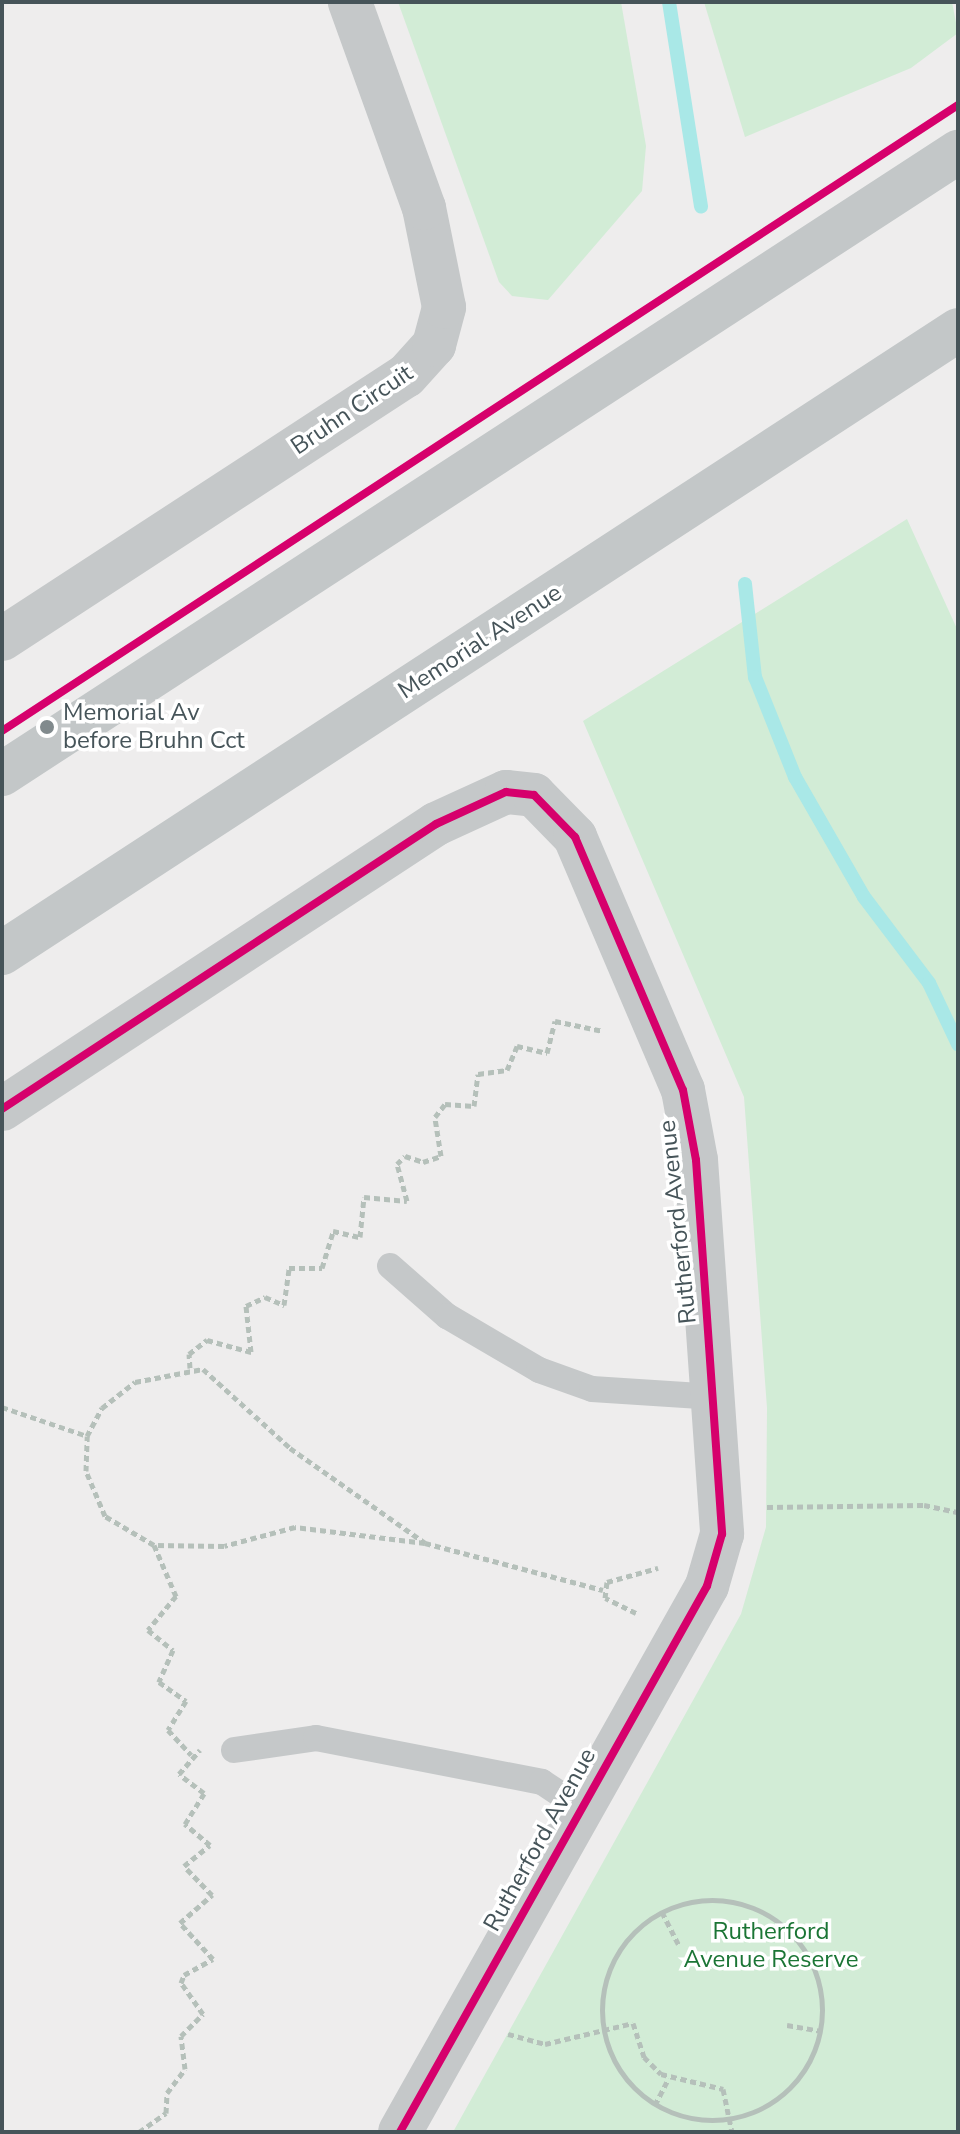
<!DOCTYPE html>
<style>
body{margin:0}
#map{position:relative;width:960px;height:2134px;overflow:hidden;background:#eeeded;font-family:"Nunito Sans",sans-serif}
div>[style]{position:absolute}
.green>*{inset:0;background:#d2ecd6}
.stream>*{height:14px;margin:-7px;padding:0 7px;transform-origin:7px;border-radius:7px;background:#a9e8e7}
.path>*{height:5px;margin-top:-2.5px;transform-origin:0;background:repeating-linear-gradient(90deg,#b5c0ba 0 6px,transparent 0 10px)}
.path>.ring{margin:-2.5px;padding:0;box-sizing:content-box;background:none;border:5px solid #b5c0ba;border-radius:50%}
.lane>*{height:26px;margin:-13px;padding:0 13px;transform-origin:13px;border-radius:13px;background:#c5c8c9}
.street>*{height:44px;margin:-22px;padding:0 22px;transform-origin:22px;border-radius:22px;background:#c5c8c9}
.primary>*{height:44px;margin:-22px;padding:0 22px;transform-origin:22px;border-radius:22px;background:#c3c7c8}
.cycleway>*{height:8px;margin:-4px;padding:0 4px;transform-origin:4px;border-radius:4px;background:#d6006c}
.dots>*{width:22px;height:22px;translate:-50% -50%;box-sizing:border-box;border:4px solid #fff;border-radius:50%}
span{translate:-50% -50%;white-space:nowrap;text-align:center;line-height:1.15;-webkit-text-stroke:7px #fff;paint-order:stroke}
.street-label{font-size:24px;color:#465459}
.poi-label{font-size:24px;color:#465459}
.left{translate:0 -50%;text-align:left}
.park-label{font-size:24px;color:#1b7535}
.frame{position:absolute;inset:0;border:4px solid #465459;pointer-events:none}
</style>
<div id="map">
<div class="green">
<i style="clip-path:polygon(398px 2px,621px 2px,646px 146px,642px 191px,548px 300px,512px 296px,499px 282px)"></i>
<i style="clip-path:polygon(704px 2px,952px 2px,958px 33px,911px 68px,745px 137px)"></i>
<i style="clip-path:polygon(907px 519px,958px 631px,958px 2132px,453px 2132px,741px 1614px,766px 1527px,767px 1408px,744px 1097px,583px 721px)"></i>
</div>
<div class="stream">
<i style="left:669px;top:2px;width:207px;rotate:81.1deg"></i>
<i style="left:745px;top:584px;width:94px;rotate:83.9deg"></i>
<i style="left:755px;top:677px;width:108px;rotate:68.2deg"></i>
<i style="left:795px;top:777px;width:138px;rotate:60.1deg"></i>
<i style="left:864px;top:897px;width:108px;rotate:52.9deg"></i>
<i style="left:929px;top:983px;width:68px;rotate:64.6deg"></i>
</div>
<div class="path">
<i style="left:190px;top:1368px;width:14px;rotate:-94deg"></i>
<i style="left:189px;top:1354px;width:23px;rotate:-38deg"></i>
<i style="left:207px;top:1340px;width:46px;rotate:15.3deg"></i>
<i style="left:251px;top:1352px;width:46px;rotate:-96.2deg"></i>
<i style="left:246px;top:1306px;width:21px;rotate:-25deg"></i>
<i style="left:265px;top:1297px;width:21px;rotate:23deg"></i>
<i style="left:284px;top:1305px;width:37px;rotate:-82deg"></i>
<i style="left:289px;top:1268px;width:33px"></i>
<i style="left:322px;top:1268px;width:39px;rotate:-73deg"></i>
<i style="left:333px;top:1231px;width:28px;rotate:13deg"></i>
<i style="left:360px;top:1237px;width:40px;rotate:-84.3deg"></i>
<i style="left:364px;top:1197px;width:43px;rotate:5.3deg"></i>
<i style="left:407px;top:1201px;width:38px;rotate:-105deg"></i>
<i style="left:397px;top:1164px;width:11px;rotate:-45deg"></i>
<i style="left:405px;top:1156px;width:19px;rotate:18deg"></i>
<i style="left:423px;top:1162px;width:19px;rotate:-18deg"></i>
<i style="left:441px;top:1156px;width:39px;rotate:-99deg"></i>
<i style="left:435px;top:1117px;width:16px;rotate:-52deg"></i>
<i style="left:445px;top:1104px;width:29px;rotate:4deg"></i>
<i style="left:474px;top:1106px;width:32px;rotate:-83deg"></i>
<i style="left:478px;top:1074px;width:29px;rotate:-8deg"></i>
<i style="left:507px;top:1070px;width:26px;rotate:-67deg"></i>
<i style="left:517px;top:1046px;width:31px;rotate:13deg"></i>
<i style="left:547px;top:1053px;width:33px;rotate:-76deg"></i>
<i style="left:555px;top:1021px;width:49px;rotate:11.8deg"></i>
<i style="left:2px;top:1407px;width:90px;rotate:18.8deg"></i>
<i style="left:767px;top:1507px;width:157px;rotate:-0.7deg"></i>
<i style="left:924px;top:1505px;width:35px;rotate:12deg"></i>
<i style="left:425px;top:1543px;width:131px;rotate:-173deg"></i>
<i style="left:295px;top:1527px;width:73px;rotate:165deg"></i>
<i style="left:224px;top:1546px;width:70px;rotate:-179.2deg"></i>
<i style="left:154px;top:1545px;width:57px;rotate:-149.4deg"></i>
<i style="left:105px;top:1516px;width:49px;rotate:-112.9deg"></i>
<i style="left:86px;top:1471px;width:35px;rotate:-88deg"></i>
<i style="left:87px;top:1436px;width:32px;rotate:-62deg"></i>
<i style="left:102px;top:1408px;width:42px;rotate:-38.2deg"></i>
<i style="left:135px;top:1382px;width:69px;rotate:-10.8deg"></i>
<i style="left:203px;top:1369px;width:118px;rotate:42.2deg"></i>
<i style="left:290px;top:1448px;width:165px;rotate:35.1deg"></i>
<i style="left:425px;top:1543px;width:184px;rotate:14.8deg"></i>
<i style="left:154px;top:1545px;width:56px;rotate:66.7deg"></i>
<i style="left:176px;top:1596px;width:44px;rotate:129.5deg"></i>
<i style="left:148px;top:1630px;width:32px;rotate:39deg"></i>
<i style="left:173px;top:1650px;width:35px;rotate:114deg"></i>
<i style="left:159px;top:1682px;width:33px;rotate:35deg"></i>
<i style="left:186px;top:1701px;width:34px;rotate:122deg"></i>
<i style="left:168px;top:1730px;width:34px;rotate:47deg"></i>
<i style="left:636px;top:1613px;width:34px;rotate:-154deg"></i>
<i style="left:605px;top:1598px;width:16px;rotate:-83deg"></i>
<i style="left:607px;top:1582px;width:53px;rotate:-15.4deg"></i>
<i class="ring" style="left:602px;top:1900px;width:215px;height:215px"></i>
<i style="left:662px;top:1912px;width:36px;rotate:63deg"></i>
<i style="left:787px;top:2025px;width:34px;rotate:10deg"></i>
<i style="left:508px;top:2034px;width:38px;rotate:15deg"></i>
<i style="left:545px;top:2044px;width:90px;rotate:-13.4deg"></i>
<i style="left:633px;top:2023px;width:36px;rotate:72deg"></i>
<i style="left:644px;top:2057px;width:24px;rotate:45deg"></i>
<i style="left:661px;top:2074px;width:64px;rotate:13.6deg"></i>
<i style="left:723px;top:2089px;width:44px;rotate:78.2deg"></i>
<i style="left:655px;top:2105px;width:30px;rotate:-63deg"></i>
<i style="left:139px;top:2132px;width:33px;rotate:-35deg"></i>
<i style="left:166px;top:2113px;width:20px;rotate:-87deg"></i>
<i style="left:167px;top:2093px;width:30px;rotate:-53deg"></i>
<i style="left:185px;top:2069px;width:33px;rotate:-97deg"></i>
<i style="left:181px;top:2036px;width:31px;rotate:-45deg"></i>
<i style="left:203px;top:2014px;width:38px;rotate:-125deg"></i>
<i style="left:181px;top:1983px;width:9px;rotate:-69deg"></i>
<i style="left:184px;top:1975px;width:33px;rotate:-29deg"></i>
<i style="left:213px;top:1959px;width:49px;rotate:-132.5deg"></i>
<i style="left:180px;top:1923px;width:43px;rotate:-41.2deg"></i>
<i style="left:212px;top:1895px;width:40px;rotate:-134deg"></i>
<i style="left:184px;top:1866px;width:33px;rotate:-39deg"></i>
<i style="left:210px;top:1845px;width:33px;rotate:-140deg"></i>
<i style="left:185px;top:1824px;width:36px;rotate:-58deg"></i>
<i style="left:204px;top:1793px;width:31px;rotate:-143deg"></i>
<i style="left:179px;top:1774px;width:32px;rotate:-49deg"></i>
</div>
<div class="lane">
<i style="left:390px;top:1266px;width:76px;rotate:41.3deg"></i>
<i style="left:447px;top:1316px;width:107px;rotate:30.4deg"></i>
<i style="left:539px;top:1370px;width:56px;rotate:19.7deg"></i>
<i style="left:592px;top:1389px;width:124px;rotate:3.7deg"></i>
<i style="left:234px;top:1750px;width:83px;rotate:-8.3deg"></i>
<i style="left:316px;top:1738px;width:230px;rotate:11deg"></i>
<i style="left:542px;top:1782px;width:47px;rotate:33.7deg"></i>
</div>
<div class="street">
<i style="left:2px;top:639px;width:482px;rotate:-33.1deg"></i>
<i style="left:406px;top:376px;width:42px;rotate:-47.9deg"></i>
<i style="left:434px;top:345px;width:39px;rotate:-75deg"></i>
<i style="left:444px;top:307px;width:101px;rotate:-101.4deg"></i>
<i style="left:424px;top:208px;width:219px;rotate:-109.8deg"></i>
<i style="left:2px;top:1109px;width:519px;rotate:-33.29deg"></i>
<i style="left:436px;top:824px;width:77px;rotate:-24.6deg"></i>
<i style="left:506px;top:792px;width:28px;rotate:6deg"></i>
<i style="left:534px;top:795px;width:59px;rotate:45.7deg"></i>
<i style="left:575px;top:837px;width:275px;rotate:66.9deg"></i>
<i style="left:683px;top:1090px;width:71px;rotate:79.5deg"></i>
<i style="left:696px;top:1160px;width:375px;rotate:86deg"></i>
<i style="left:722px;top:1534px;width:54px;rotate:106.1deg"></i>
<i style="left:707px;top:1586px;width:626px;rotate:119.35deg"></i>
</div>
<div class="primary">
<i style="left:2px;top:774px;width:1141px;rotate:-33.05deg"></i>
<i style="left:2px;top:953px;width:1141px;rotate:-33.09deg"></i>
</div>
<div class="cycleway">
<i style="left:2px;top:731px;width:1143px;rotate:-33.22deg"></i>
<i style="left:2px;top:1109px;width:519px;rotate:-33.29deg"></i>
<i style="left:436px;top:824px;width:77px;rotate:-24.6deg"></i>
<i style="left:506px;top:792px;width:28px;rotate:6deg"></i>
<i style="left:534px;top:795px;width:59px;rotate:45.7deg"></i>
<i style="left:575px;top:837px;width:275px;rotate:66.9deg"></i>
<i style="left:683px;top:1090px;width:71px;rotate:79.5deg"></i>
<i style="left:696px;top:1160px;width:375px;rotate:86deg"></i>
<i style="left:722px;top:1534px;width:54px;rotate:106.1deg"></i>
<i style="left:707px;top:1586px;width:626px;rotate:119.35deg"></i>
</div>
<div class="dots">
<i style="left:47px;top:727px;background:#818a8d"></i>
</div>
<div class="street-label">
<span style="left:352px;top:410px;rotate:-34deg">Bruhn Circuit</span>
<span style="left:480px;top:642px;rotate:-33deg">Memorial Avenue</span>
<span style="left:678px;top:1222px;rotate:-96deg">Rutherford Avenue</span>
<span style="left:540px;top:1840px;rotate:-61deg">Rutherford Avenue</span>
</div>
<div class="poi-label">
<span class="left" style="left:63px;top:727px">Memorial Av<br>before Bruhn Cct</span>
</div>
<div class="park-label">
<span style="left:771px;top:1946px">Rutherford<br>Avenue Reserve</span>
</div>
<div class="frame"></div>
</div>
